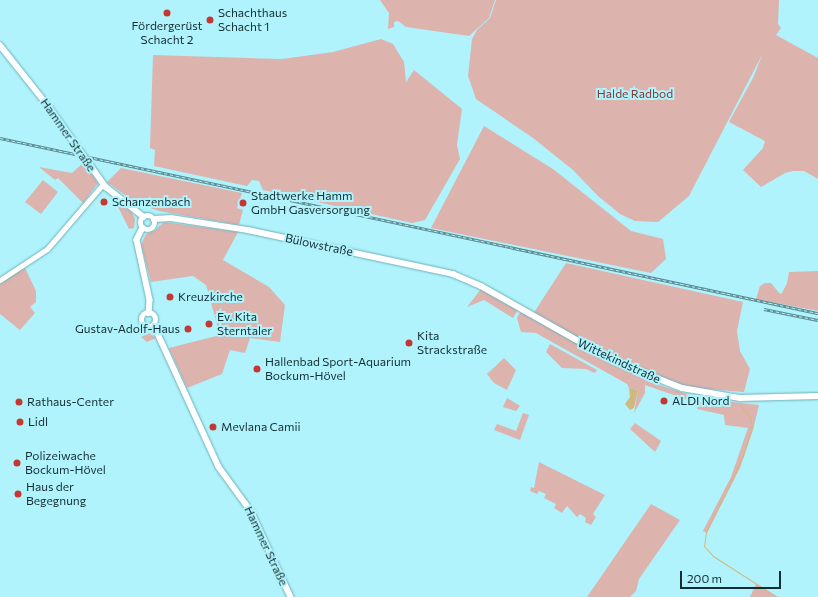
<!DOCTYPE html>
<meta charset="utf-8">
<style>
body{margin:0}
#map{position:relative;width:818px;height:597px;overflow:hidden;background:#b0f3fc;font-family:Commissioner,sans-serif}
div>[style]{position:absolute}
.green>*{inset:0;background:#ddb3ae}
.water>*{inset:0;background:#d1b87e}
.stream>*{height:1px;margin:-0.5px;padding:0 0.5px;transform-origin:0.5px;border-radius:0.5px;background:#d1b87e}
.roads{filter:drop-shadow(0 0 1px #6fb0b9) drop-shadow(0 0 1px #6fb0b9)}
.tertiary>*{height:5px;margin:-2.5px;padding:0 2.5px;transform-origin:2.5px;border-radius:2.5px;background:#fff}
.secondary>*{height:5.5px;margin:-2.75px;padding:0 2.75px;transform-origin:2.75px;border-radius:2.75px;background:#fff}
.secondary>.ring{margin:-2.75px;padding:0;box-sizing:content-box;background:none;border:5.5px solid #fff;border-radius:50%}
.rail>*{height:2.5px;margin-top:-1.25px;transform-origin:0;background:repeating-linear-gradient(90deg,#b0f3fc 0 3px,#5b888e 0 6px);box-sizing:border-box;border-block:1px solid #5b888e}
.dots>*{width:11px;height:11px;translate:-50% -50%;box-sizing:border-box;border:2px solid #b0f3fc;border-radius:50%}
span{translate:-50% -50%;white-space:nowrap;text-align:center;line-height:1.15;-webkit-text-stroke:4px #b0f3fc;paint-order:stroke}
.poi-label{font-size:12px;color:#142f33}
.left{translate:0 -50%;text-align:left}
.right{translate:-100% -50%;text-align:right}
.park-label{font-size:12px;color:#873732}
.street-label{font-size:12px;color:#142f33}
.scale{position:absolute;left:680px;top:571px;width:101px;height:18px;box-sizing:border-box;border:2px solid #142f33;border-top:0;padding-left:5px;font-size:12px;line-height:14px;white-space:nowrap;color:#142f33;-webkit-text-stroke:3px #b0f3fc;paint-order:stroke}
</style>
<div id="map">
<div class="green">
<i style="clip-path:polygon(380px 0,495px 0,489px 18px,469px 36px,406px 27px,398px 21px,394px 22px,394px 27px,388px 29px,389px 13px)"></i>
<i style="clip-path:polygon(496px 0,779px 0,778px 24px,781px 28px,776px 35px,818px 58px,818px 179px,804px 171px,793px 171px,785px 173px,761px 187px,743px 170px,763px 148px,765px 141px,729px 122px,754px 76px,762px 55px,689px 196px,658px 222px,635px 221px,620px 214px,598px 196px,573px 170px,533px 138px,476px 99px,468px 76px,472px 39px,477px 30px,490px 18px)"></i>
<i style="clip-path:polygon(381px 39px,393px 44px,404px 62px,406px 82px,414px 70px,462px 109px,457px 145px,460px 159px,425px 220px,412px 223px,263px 190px,259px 181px,252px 180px,247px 186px,154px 166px,155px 150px,150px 148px,153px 55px,282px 59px,333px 52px)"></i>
<i style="clip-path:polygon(484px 126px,553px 169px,631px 231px,663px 239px,666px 259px,651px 273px,431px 228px)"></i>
<i style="clip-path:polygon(84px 162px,98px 183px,83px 203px,58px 178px,55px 180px,39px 167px,72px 173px)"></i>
<i style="clip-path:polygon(121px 168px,242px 193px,237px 208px,243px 210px,239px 225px,159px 211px,136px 203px,107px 182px)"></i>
<i style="clip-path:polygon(43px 180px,58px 192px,41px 214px,25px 202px)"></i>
<i style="clip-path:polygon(117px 205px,131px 211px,135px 219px,134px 228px,129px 229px)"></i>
<i style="clip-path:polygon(164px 222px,238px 232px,223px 260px,269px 287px,285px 305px,280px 342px,250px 338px,245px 353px,230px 350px,222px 374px,187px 388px,169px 348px,220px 335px,206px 285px,193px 276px,151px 282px,141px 245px,146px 234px,154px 231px)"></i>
<i style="clip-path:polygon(566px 263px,743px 302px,737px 331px,740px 351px,750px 369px,744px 392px,695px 388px,670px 382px,615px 360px,533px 314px)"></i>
<i style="clip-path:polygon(25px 268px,36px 291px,36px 302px,30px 307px,35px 313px,20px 330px,0 314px,0 283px)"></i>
<i style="clip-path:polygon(818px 271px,818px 311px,756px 299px,760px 286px,765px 283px,771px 283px,780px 294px,782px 293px,787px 283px,789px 272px)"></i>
<i style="clip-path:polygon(481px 289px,518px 309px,513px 318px,484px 300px,467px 307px)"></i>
<i style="clip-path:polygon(521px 311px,649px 382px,687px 394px,688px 400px,645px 385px,645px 393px,634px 413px,638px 390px,629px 388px,627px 384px,536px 333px,521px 332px,517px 318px)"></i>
<i style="clip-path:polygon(149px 333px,156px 338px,147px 342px,141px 337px)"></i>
<i style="clip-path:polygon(550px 344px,597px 370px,595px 373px,586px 369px,562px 368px,546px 352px)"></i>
<i style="clip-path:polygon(504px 358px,516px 370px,507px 390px,494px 383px,487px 374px)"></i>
<i style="clip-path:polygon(507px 398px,520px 406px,516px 411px,503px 407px)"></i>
<i style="clip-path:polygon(705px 399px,759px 405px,753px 430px,740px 468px,707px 533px,703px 531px,731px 477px,748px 428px,725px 425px,724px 415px,697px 409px,698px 404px)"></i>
<i style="clip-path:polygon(523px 413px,529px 415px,520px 440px,494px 430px,497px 424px,516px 431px)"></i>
<i style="clip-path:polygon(635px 423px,661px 441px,655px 452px,630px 429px)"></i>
<i style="clip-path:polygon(539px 462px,605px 495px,593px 514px,596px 517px,591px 525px,585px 522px,586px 518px,580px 514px,577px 517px,567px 506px,562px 513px,554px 508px,556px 504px,544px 498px,546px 494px,539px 491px,537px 494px,530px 491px,531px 487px,534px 488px)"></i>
<i style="clip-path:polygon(651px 504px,680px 520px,639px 579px,636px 591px,630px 597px,587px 597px)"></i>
<i style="clip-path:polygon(756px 584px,778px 597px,750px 597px)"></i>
</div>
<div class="water">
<i style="clip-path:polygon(629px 388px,638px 390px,634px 408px,630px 410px,625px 404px,630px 397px)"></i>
</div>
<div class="stream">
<i style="left:740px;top:405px;width:16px;rotate:50deg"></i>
<i style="left:750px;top:417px;width:9px;rotate:77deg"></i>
<i style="left:752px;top:426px;width:31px;rotate:107deg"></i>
<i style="left:743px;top:456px;width:85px;rotate:116deg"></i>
<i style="left:706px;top:532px;width:14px;rotate:98deg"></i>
<i style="left:704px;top:546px;width:13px;rotate:48deg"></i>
<i style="left:713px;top:556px;width:76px;rotate:32.6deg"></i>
</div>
<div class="roads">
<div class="tertiary">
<i style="left:0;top:280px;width:56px;rotate:-33.4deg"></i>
<i style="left:47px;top:249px;width:86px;rotate:-49.3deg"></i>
</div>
<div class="secondary">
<i style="left:0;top:45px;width:80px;rotate:51.6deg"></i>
<i style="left:50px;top:108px;width:97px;rotate:54.7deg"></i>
<i style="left:106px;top:187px;width:48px;rotate:38.3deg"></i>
<i class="ring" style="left:141px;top:216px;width:8.5px;height:8.5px"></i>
<i style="left:154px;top:219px;width:17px;rotate:-3deg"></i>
<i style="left:171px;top:218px;width:78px;rotate:8.9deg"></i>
<i style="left:248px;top:230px;width:210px;rotate:12.1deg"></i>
<i style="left:453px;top:274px;width:30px;rotate:23deg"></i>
<i style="left:481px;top:286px;width:153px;rotate:29.4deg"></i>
<i style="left:614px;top:361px;width:73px;rotate:21.7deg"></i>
<i style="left:682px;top:388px;width:59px;rotate:9.8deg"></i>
<i style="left:740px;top:398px;width:78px;rotate:-1.5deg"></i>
<i style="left:143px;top:228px;width:13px;rotate:117deg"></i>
<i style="left:137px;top:240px;width:61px;rotate:77.8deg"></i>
<i style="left:150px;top:300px;width:13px;rotate:94deg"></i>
<i class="ring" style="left:142px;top:313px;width:8.5px;height:8.5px"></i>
<i style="left:154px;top:325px;width:156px;rotate:65.4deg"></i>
<i style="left:219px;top:467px;width:54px;rotate:54deg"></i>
<i style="left:251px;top:511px;width:95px;rotate:65.1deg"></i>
</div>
</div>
<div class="rail">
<i style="left:0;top:138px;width:837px;rotate:12.08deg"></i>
<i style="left:764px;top:309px;width:55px;rotate:11.5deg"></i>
</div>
<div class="dots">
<i style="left:167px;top:13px;background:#c53733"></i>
<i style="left:210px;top:20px;background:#c53733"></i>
<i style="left:104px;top:202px;background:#c53733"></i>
<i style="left:243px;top:203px;background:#c53733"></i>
<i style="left:170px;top:297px;background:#c53733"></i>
<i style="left:209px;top:324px;background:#c53733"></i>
<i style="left:188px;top:329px;background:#c53733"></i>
<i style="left:409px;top:343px;background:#c53733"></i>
<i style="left:257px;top:369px;background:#c53733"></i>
<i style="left:664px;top:401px;background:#c53733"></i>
<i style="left:19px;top:402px;background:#c53733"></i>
<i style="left:20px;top:422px;background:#c53733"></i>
<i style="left:213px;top:427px;background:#c53733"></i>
<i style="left:17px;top:463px;background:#c53733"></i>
<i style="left:18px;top:494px;background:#c53733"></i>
</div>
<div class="poi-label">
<span class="left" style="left:218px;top:20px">Schachthaus<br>Schacht 1</span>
<span style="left:167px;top:33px">Fördergerüst<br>Schacht 2</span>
<span class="left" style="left:251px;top:203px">Stadtwerke Hamm<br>GmbH Gasversorgung</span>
<span class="left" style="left:112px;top:202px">Schanzenbach</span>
<span class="left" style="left:178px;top:297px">Kreuzkirche</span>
<span class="left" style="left:217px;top:324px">Ev. Kita<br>Sterntaler</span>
<span class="right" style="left:180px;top:329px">Gustav-Adolf-Haus</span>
<span class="left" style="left:417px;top:343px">Kita<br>Strackstraße</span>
<span class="left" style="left:265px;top:369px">Hallenbad Sport-Aquarium<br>Bockum-Hövel</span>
<span class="left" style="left:672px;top:401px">ALDI Nord</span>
<span class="left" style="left:27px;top:402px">Rathaus-Center</span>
<span class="left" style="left:28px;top:422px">Lidl</span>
<span class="left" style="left:221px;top:427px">Mevlana Camii</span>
<span class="left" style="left:25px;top:463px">Polizeiwache<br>Bockum-Hövel</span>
<span class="left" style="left:26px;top:494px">Haus der<br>Begegnung</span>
</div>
<div class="park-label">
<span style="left:635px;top:94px">Halde Radbod</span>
</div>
<div class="street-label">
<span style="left:68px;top:135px;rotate:55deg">Hammer Straße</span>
<span style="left:319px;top:245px;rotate:12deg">Bülowstraße</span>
<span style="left:619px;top:361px;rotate:25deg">Wittekindstraße</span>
<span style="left:266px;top:546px;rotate:65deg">Hammer Straße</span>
</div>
<div class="scale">200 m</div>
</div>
